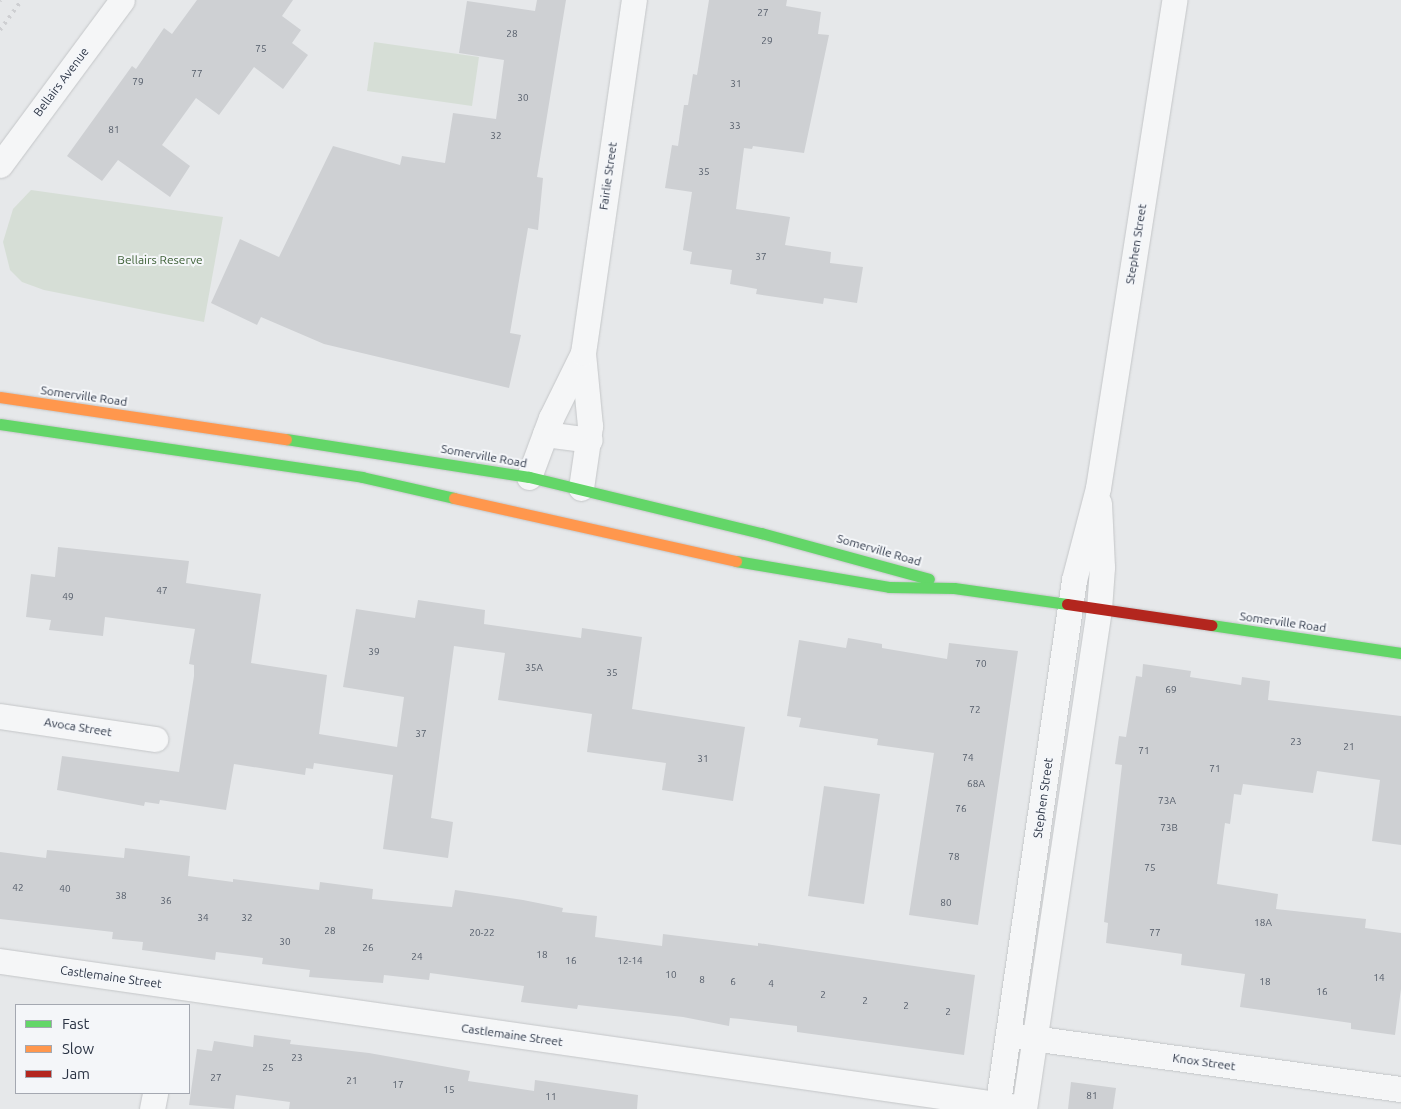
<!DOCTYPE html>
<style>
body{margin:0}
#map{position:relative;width:1401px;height:1109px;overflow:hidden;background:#e6e8ea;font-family:Ubuntu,sans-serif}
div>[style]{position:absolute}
.green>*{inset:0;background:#d6ded6}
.building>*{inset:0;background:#ced0d3}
.roads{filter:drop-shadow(0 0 1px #c4c6c8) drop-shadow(0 0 1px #c4c6c8)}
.street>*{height:25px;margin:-12.5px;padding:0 12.5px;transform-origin:12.5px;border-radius:12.5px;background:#f5f6f7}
.fast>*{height:11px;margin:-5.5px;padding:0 5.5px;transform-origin:5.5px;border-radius:5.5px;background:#63d668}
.slow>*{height:11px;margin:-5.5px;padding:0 5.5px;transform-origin:5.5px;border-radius:5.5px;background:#ff974d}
.jam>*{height:11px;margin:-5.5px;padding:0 5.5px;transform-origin:5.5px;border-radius:5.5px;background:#b3261e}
.rail>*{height:4px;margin-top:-2px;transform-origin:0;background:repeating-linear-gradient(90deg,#cecfd2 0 2.5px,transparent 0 7.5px)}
span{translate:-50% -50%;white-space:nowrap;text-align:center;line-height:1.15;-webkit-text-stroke:4px #f4f6f9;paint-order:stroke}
.number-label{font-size:10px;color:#545c69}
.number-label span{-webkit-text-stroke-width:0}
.street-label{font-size:12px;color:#2b3445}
.park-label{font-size:12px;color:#3f6138}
.legend{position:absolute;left:15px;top:1004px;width:175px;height:90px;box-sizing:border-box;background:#f4f6f9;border:1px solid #a4a8b1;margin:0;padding:6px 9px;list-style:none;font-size:15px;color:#2b3445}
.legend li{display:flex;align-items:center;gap:10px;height:25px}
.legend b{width:25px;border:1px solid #a4a8b1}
</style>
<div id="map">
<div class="green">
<i style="clip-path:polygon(374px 42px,479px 57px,472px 106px,367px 91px)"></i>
<i style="clip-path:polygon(31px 190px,223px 217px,204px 322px,44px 290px,22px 282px,10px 270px,3px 242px,13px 209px)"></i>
</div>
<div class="building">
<i style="clip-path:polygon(197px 0,293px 0,282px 16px,301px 30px,292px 43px,308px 55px,283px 89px,254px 67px,219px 115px,196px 98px,162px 145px,190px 166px,170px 197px,118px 160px,102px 181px,67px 156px,132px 66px,136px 69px,164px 28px,172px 34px)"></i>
<i style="clip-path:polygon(537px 0,566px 0,537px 177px,543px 178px,538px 230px,528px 228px,510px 333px,521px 335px,509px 388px,324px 344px,261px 317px,257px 325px,211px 303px,240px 239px,279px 257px,333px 146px,400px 165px,402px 156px,445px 163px,453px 113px,496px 119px,504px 60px,459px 53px,467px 1px,535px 11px)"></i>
<i style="clip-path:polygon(709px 0,787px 0,786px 6px,821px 12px,818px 34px,829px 35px,804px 153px,753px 146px,752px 149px,744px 148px,736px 209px,790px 217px,785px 245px,831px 252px,830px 263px,863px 267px,857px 303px,824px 298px,823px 304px,756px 294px,757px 289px,730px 284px,732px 270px,690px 264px,692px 252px,683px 250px,692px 192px,665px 188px,672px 145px,678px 146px,684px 105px,688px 105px,693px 74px,697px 75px)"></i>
<i style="clip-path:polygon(58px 547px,189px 561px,186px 583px,261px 594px,251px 663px,327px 675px,319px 734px,397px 747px,404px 697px,343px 687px,356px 609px,415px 618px,418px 600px,485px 610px,484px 624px,581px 638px,582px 628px,642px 637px,632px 709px,745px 727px,733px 801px,662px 790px,666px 763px,587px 752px,592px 714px,498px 700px,505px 653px,454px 646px,431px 818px,453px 822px,448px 858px,383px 849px,393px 775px,314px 763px,313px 769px,306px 768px,305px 775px,234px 764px,226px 810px,160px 800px,159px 804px,145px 802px,144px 806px,57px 790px,62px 756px,179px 772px,194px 676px,194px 665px,189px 664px,195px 629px,105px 617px,103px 636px,49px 630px,51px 620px,26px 617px,31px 574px,55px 577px)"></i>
<i style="clip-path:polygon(848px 638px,882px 644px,882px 648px,947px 659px,949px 643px,1018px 651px,978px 925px,909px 915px,934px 753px,877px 745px,878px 739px,799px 727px,801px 718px,787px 716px,799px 640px,846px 648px)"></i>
<i style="clip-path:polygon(1143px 664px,1191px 671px,1190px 677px,1241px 685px,1242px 677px,1270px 681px,1268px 700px,1401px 716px,1401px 845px,1372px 841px,1380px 780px,1317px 771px,1313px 793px,1243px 784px,1241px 795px,1234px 794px,1230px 824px,1225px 823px,1217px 884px,1278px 894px,1276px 909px,1366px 919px,1365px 928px,1401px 933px,1401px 989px,1395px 1035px,1351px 1029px,1351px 1023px,1240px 1007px,1245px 974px,1181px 965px,1182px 954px,1106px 943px,1108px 923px,1104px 922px,1122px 765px,1115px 764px,1119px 736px,1126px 737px,1136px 676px,1142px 677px)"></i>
<i style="clip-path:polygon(824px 786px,880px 794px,864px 904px,808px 896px)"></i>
<i style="clip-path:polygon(125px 848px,190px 856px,188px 876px,233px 882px,233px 879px,319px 890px,320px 882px,373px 889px,372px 899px,452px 907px,455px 890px,523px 900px,563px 908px,562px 912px,597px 916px,595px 937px,662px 946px,663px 934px,758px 946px,758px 943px,975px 975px,964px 1055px,797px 1032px,797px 1026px,741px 1019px,730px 1018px,729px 1026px,683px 1017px,578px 1005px,577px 1009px,521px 1002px,524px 986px,430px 973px,429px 980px,384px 975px,383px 983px,309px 977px,310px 970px,262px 964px,263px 958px,216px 952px,215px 960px,142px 950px,143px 942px,112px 939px,113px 932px,0 919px,0 852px,46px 858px,47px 850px,124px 858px)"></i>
<i style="clip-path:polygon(254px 1035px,291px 1040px,290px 1044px,369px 1053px,470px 1071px,468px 1081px,534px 1091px,535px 1080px,638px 1095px,637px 1109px,289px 1109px,290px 1102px,236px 1095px,234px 1109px,189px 1105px,197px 1049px,212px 1051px,214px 1041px,253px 1047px)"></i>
<i style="clip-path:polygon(1071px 1082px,1116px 1088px,1113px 1109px,1068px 1109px)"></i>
</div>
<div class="roads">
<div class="street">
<i style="left:0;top:165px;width:205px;rotate:-53.5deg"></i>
<i style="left:545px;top:434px;width:45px;rotate:7.6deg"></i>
<i style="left:529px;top:477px;width:63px;rotate:-69.6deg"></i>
<i style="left:551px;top:418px;width:72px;rotate:-63.8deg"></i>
<i style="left:581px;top:488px;width:63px;rotate:-81.7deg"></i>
<i style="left:590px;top:426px;width:73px;rotate:-95.5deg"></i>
<i style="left:583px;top:353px;width:357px;rotate:-81.8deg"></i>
<i style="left:0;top:716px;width:157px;rotate:8.4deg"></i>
<i style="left:0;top:961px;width:1034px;rotate:8.17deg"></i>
<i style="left:1018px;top:1036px;width:387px;rotate:7.9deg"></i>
<i style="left:152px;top:1109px;width:16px;rotate:-79deg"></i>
<i style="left:997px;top:1109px;width:535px;rotate:-81.72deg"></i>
<i style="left:1074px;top:580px;width:95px;rotate:-75.4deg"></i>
<i style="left:1098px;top:488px;width:494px;rotate:-81.1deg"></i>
<i style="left:1024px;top:1109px;width:506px;rotate:-81.47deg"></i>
<i style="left:1099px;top:609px;width:42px;rotate:-85.9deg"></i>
<i style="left:1102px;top:567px;width:64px;rotate:-92.7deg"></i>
</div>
<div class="fast">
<i style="left:0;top:424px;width:366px;rotate:8.3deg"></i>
<i style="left:362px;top:477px;width:94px;rotate:12.9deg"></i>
<i style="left:286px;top:439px;width:246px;rotate:8.9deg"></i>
<i style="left:529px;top:477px;width:239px;rotate:13.6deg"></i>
<i style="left:761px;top:533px;width:174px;rotate:15.3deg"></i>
<i style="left:736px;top:561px;width:155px;rotate:9.6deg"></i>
<i style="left:889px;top:587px;width:65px;rotate:0.9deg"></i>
<i style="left:954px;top:588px;width:114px;rotate:8.1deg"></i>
<i style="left:1211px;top:625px;width:192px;rotate:8.4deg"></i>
</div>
<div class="slow">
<i style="left:0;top:397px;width:289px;rotate:8.4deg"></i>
<i style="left:454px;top:498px;width:289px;rotate:12.6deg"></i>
</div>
<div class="jam">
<i style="left:1067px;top:604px;width:146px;rotate:8.3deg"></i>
</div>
</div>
<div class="rail">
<i style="left:0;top:1px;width:1px;rotate:-45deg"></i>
<i style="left:0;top:30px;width:37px;rotate:-54deg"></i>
</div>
<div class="number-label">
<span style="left:763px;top:13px">27</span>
<span style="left:512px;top:34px">28</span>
<span style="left:767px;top:41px">29</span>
<span style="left:261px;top:49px">75</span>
<span style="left:197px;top:74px">77</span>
<span style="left:138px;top:82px">79</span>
<span style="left:736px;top:84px">31</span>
<span style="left:523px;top:98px">30</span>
<span style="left:735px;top:126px">33</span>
<span style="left:114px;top:130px">81</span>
<span style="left:496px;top:136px">32</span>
<span style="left:704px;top:172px">35</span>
<span style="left:761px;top:257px">37</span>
<span style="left:162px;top:591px">47</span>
<span style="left:68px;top:597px">49</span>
<span style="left:374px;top:652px">39</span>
<span style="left:981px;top:664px">70</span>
<span style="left:534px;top:668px">35A</span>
<span style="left:612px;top:673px">35</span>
<span style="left:1171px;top:690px">69</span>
<span style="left:975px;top:710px">72</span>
<span style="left:421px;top:734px">37</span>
<span style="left:1296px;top:742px">23</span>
<span style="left:1349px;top:747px">21</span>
<span style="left:1144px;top:751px">71</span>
<span style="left:968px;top:758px">74</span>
<span style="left:703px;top:759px">31</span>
<span style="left:1215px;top:769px">71</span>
<span style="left:976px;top:784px">68A</span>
<span style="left:1167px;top:801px">73A</span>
<span style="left:961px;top:809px">76</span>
<span style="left:1169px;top:828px">73B</span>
<span style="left:954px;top:857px">78</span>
<span style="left:1150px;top:868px">75</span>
<span style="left:18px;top:888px">42</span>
<span style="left:65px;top:889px">40</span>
<span style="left:121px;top:896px">38</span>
<span style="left:166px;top:901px">36</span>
<span style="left:946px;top:903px">80</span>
<span style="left:203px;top:918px">34</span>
<span style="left:247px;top:918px">32</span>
<span style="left:1263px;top:923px">18A</span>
<span style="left:330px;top:931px">28</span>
<span style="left:482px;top:933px">20-22</span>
<span style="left:1155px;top:933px">77</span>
<span style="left:285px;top:942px">30</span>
<span style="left:368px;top:948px">26</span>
<span style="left:542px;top:955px">18</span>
<span style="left:417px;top:957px">24</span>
<span style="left:571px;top:961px">16</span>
<span style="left:630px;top:961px">12-14</span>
<span style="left:671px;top:975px">10</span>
<span style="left:1379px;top:978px">14</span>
<span style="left:702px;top:980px">8</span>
<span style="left:733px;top:982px">6</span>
<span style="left:1265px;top:982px">18</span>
<span style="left:771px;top:984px">4</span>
<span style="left:1322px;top:992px">16</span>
<span style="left:823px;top:995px">2</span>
<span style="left:865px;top:1001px">2</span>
<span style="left:906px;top:1006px">2</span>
<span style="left:948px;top:1012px">2</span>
<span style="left:297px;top:1058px">23</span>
<span style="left:268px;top:1068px">25</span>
<span style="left:216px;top:1078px">27</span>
<span style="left:352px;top:1081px">21</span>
<span style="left:398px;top:1085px">17</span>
<span style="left:449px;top:1090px">15</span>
<span style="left:1092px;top:1096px">81</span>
<span style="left:551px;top:1097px">11</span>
</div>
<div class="street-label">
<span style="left:61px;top:82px;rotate:-53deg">Bellairs Avenue</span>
<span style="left:608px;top:176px;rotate:-82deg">Fairlie Street</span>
<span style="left:1136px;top:244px;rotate:-81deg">Stephen Street</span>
<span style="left:84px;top:396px;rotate:8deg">Somerville Road</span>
<span style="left:484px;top:456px;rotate:10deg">Somerville Road</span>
<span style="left:879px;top:550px;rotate:16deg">Somerville Road</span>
<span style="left:1283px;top:622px;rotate:8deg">Somerville Road</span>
<span style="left:78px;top:727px;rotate:9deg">Avoca Street</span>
<span style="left:1043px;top:798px;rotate:-82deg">Stephen Street</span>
<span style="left:111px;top:977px;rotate:8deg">Castlemaine Street</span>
<span style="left:512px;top:1035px;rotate:8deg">Castlemaine Street</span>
<span style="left:1204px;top:1062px;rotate:8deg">Knox Street</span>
</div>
<div class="park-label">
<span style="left:160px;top:260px">Bellairs Reserve</span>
</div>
<ul class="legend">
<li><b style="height:6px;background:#63d668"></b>Fast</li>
<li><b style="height:6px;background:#ff974d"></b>Slow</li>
<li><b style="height:6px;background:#b3261e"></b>Jam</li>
</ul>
</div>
